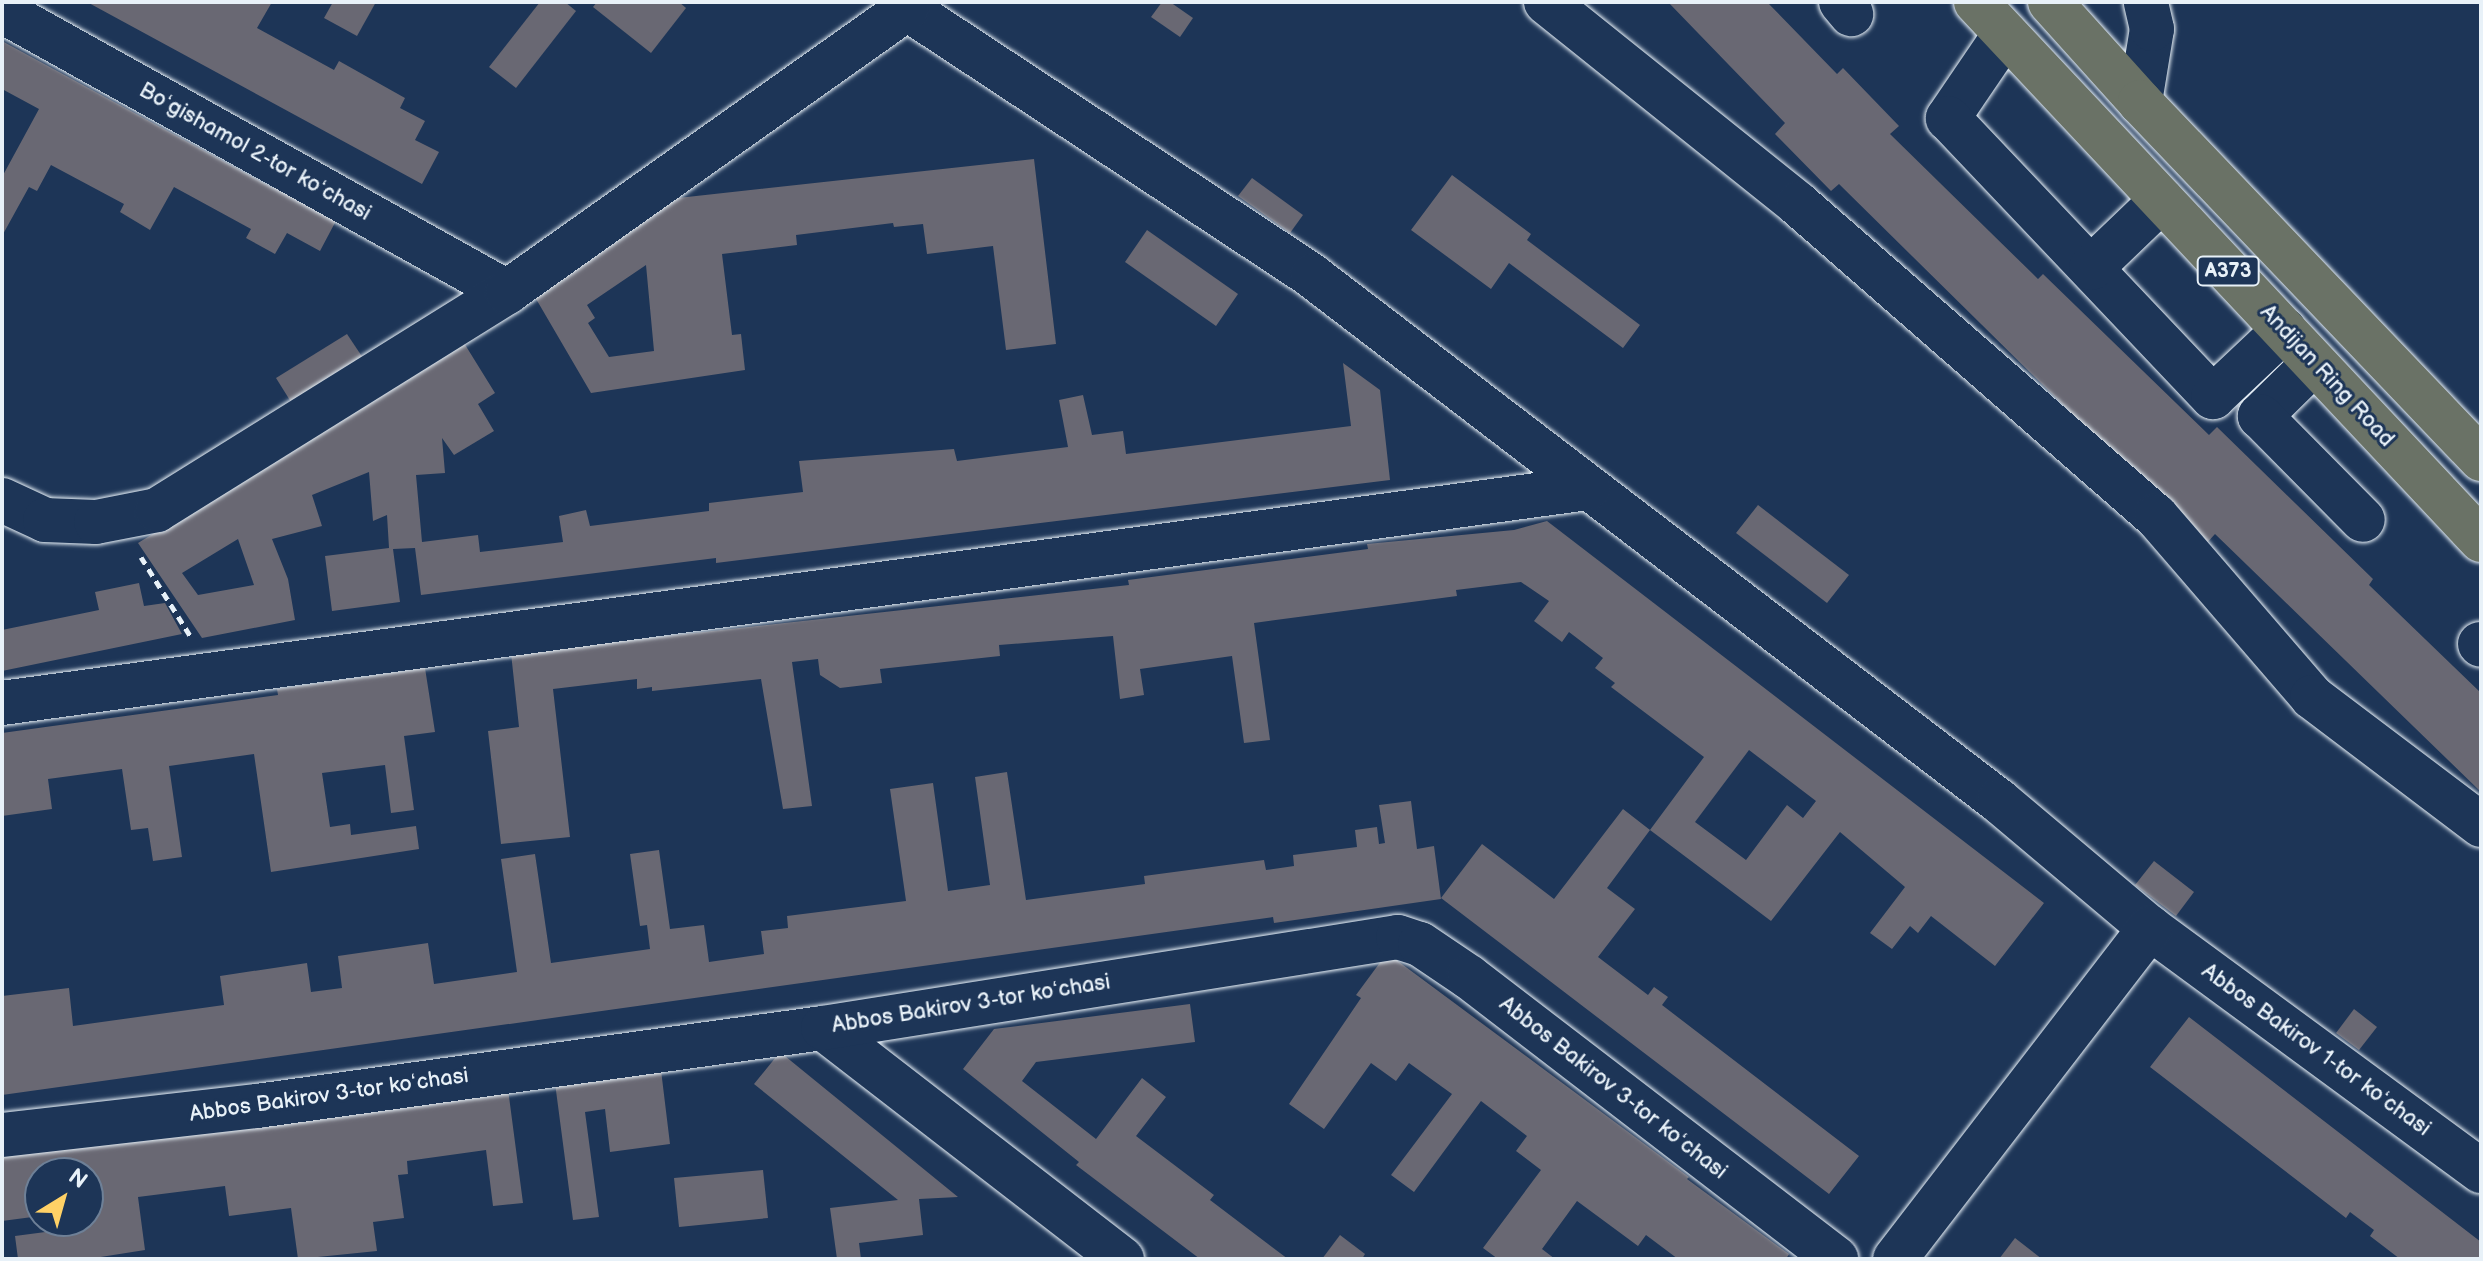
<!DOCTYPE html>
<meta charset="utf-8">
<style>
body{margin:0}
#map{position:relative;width:2483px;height:1261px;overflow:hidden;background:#1d3557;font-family:"Balsamiq Sans",sans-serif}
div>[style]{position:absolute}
.building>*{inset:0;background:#696873}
.path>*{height:5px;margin-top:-2.5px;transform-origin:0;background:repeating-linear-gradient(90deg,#e8f1f8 0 8px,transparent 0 14px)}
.roads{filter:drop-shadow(0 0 2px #e8f1f8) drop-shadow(0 0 2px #e8f1f8)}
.minor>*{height:44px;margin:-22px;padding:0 22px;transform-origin:22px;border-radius:22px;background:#1d3557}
.highway>*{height:44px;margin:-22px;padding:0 22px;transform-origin:22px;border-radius:22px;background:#6a7266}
span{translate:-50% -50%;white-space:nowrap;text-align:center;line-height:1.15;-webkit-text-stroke:6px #1d3557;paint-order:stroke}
.shield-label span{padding:2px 6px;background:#1d3557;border:2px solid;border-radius:6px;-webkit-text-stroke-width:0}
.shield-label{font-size:20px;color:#e8f1f8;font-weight:700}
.street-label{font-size:22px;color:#e8f1f8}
.frame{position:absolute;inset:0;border:4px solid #e8f1f8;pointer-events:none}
.north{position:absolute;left:24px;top:1157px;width:80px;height:80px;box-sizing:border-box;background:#1d3557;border:2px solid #6e8097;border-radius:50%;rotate:37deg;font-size:22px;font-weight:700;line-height:32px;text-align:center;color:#e8f1f8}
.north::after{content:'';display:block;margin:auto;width:28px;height:36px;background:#ffd166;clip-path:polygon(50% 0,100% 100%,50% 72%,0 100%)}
</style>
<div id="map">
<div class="building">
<i style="clip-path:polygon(87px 2px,272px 2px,257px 28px,334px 70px,339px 61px,405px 98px,400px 108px,425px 121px,415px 140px,439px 152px,422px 184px)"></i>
<i style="clip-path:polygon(333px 2px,376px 2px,357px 36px,324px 18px)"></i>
<i style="clip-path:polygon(540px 2px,565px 2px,576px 11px,516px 88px,489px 67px)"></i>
<i style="clip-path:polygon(597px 2px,679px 2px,686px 8px,651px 53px,593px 7px)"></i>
<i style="clip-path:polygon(1162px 2px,1170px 2px,1193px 18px,1180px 37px,1151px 17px)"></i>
<i style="clip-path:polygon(1668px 2px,1767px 2px,1837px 74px,1843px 68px,1899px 126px,1890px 134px,2038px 279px,2043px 274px,2209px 435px,2217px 427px,2373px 579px,2369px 585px,2481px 693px,2481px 792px,2215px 534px,2205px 545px,1839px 184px,1831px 191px,1775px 134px,1785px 123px)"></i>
<i style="clip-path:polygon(2px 41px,273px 188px,276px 184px,338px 217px,320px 251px,287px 233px,275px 254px,246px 238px,251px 229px,174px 187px,150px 230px,120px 212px,124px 204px,51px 165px,37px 191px,29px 187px,2px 236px,2px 177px,39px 109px,2px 89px)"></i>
<i style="clip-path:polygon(evenodd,1034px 159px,1056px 344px,1006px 350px,993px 246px,927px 254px,923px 224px,894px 227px,893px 223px,796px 235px,797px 245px,722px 254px,732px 335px,741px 334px,745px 370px,591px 393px,532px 292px,678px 198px,1034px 159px,646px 265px,654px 351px,609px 357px,588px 323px,595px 318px,587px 305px,646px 265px)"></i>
<i style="clip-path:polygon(1452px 175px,1531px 234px,1527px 240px,1640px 325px,1623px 348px,1509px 263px,1491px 289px,1411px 230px)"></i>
<i style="clip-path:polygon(1252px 178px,1303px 215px,1290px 233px,1238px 196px)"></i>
<i style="clip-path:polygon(1147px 230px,1238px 294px,1216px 326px,1125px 262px)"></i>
<i style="clip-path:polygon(347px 334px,363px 358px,291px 402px,276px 378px)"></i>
<i style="clip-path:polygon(evenodd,464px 343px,495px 393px,478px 404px,494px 431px,454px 455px,442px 438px,445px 473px,416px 475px,422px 542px,478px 535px,480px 552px,563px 542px,559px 516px,586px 510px,590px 526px,709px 511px,709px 503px,803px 492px,799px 461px,954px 449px,957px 461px,1068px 447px,1059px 400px,1083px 395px,1092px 435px,1123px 431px,1126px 454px,1351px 426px,1343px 363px,1380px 390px,1390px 480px,716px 563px,716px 558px,421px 595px,415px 548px,393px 549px,400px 602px,332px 611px,325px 556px,389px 548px,387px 515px,373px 521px,369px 472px,312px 495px,322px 526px,272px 539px,288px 579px,295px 620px,202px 638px,138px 543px,464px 343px,238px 539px,254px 585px,198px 595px,182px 573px,238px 539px)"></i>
<i style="clip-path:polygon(1758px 505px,1849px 575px,1827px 603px,1736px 533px)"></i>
<i style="clip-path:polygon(evenodd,1547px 521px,2044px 903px,1995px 966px,1931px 916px,1918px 933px,1910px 926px,1892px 949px,1870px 933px,1905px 887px,1840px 832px,1771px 921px,1650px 830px,1607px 888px,1635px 909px,1598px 957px,1648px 995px,1654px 987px,1668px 997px,1662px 1005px,1859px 1156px,1829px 1194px,1441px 898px,1482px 844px,1554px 899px,1623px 809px,1650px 830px,1704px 757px,1611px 687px,1615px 683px,1595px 668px,1603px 658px,1569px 632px,1562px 642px,1534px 621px,1549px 601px,1521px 582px,1456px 590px,1457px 596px,1254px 623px,1270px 740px,1244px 743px,1232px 656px,1140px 669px,1144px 695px,1120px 699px,1113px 636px,999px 645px,1000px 656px,880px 669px,882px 683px,840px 688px,820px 675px,818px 659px,792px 662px,812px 806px,783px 809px,761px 679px,652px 691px,652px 687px,637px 689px,637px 679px,553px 689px,570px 837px,501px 844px,488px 731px,519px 727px,511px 653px,1129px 585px,1128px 580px,1368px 549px,1367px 544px,1514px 530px,1547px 521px,1749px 750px,1816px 801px,1803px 818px,1787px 805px,1746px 860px,1695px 822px,1749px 750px)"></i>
<i style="clip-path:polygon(139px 583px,144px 606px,165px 603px,182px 634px,2px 671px,2px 630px,99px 610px,95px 592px)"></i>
<i style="clip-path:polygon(425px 668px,435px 732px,404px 736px,414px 810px,391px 813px,385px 765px,322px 773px,330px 827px,350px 824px,351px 835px,416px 826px,419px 849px,271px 872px,254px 754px,169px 766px,182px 857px,153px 861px,148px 828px,131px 830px,122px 769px,48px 779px,52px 809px,2px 816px,2px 733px,278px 695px,277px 689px)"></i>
<i style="clip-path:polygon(1007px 772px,1026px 900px,1145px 884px,1144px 876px,1264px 860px,1266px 870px,1294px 866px,1293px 855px,1357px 847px,1355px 830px,1377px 827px,1379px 844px,1385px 843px,1379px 805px,1411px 801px,1417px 849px,1434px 846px,1441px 899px,1274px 923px,1273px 917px,2px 1095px,2px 996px,69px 988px,73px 1026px,224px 1005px,220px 976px,307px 963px,311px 992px,342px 988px,338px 956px,428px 943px,434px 984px,517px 972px,501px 859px,535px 854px,551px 963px,650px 949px,647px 925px,640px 926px,630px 854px,659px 850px,670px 929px,704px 925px,709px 962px,764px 954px,761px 931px,788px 928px,787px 916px,906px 901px,890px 789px,933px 783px,948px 891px,990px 885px,975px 777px)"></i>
<i style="clip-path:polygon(2154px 861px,2194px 892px,2176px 916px,2135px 885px)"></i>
<i style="clip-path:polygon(1387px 953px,1689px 1177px,1687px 1179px,1789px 1254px,1786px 1259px,1678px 1259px,1646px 1235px,1638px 1246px,1577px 1201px,1542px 1249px,1555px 1259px,1498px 1259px,1483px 1248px,1541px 1170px,1516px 1151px,1527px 1136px,1481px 1101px,1414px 1192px,1391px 1175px,1452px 1094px,1409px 1063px,1396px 1081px,1371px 1063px,1324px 1129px,1289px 1104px,1361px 998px,1356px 995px)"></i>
<i style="clip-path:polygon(1190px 1004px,1195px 1042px,1036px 1062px,1022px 1081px,1096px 1139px,1142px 1078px,1166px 1097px,1136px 1136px,1214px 1195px,1210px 1200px,1288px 1259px,1200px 1259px,1076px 1165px,1079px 1162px,963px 1069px,994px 1029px)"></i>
<i style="clip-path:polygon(2354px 1009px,2377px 1027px,2359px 1050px,2336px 1033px)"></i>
<i style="clip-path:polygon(2189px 1017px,2481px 1242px,2481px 1259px,2400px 1259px,2370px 1236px,2374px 1230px,2350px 1212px,2346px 1218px,2150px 1067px)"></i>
<i style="clip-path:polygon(780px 1052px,958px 1197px,919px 1199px,923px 1235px,859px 1243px,861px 1259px,837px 1259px,830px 1208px,898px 1200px,754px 1084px)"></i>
<i style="clip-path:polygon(661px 1070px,670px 1144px,610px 1152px,605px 1109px,585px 1112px,599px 1217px,573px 1220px,555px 1083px)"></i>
<i style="clip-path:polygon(508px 1089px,523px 1203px,493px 1206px,486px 1150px,407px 1161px,408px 1174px,398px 1175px,404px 1218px,373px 1222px,377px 1251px,298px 1259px,291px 1208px,229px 1216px,225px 1186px,138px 1197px,145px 1250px,88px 1259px,18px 1259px,15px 1236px,53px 1231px,52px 1221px,88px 1221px,88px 1173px,40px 1173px,40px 1216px,2px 1221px,2px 1154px)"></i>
<i style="clip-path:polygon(763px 1170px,768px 1218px,679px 1227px,674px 1178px)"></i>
<i style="clip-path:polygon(1340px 1235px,1365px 1254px,1362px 1259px,1322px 1259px)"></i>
<i style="clip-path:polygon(2015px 1238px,2042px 1259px,1999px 1259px)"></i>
</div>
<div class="path">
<i style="left:141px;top:557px;width:94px;rotate:58deg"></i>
</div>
<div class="roads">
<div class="minor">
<i style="left:897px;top:2px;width:497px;rotate:33.4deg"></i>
<i style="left:1312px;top:276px;width:865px;rotate:37.39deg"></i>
<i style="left:1999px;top:801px;width:197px;rotate:40.1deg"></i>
<i style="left:2150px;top:928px;width:411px;rotate:36.3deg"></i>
<i style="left:1546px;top:2px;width:323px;rotate:38.7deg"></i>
<i style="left:1798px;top:204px;width:475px;rotate:41.1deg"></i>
<i style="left:2156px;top:516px;width:239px;rotate:49.2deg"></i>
<i style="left:2312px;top:697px;width:212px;rotate:37.1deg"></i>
<i style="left:1841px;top:2px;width:16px;rotate:50deg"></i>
<i style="left:2px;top:11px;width:578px;rotate:29.09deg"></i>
<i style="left:2005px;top:34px;width:102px;rotate:124.2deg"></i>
<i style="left:1948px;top:118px;width:385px;rotate:46.5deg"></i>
<i style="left:2213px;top:397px;width:98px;rotate:-43.3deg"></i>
<i style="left:2140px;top:102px;width:74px;rotate:-80.7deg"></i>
<i style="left:2152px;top:29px;width:28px;rotate:-103deg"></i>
<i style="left:2091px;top:268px;width:98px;rotate:-43.8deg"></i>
<i style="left:2314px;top:363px;width:76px;rotate:135.5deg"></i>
<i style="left:2260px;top:416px;width:146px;rotate:45.3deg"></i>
<i style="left:2px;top:500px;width:47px;rotate:24.9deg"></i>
<i style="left:45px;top:520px;width:51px;rotate:2.2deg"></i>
<i style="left:96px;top:522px;width:62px;rotate:-11.1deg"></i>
<i style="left:157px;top:510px;width:412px;rotate:-31.9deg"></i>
<i style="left:507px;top:292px;width:490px;rotate:-35.3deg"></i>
<i style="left:2480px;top:644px;width:1px;rotate:45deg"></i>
<i style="left:2px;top:703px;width:1601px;rotate:-7.72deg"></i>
<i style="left:823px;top:1028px;width:378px;rotate:37.7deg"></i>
<i style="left:2px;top:1135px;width:257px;rotate:-6.5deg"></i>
<i style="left:257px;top:1106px;width:571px;rotate:-7.85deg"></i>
<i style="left:823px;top:1028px;width:582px;rotate:-8.99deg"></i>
<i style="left:1398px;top:937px;width:23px;rotate:18deg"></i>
<i style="left:1420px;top:944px;width:59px;rotate:34deg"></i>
<i style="left:1469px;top:977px;width:463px;rotate:37.5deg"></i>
<i style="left:1895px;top:1259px;width:418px;rotate:-52.4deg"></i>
</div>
<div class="highway">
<i style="left:1976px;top:2px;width:738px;rotate:46.81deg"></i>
<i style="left:2050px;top:2px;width:135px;rotate:48deg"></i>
<i style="left:2140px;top:102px;width:494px;rotate:46.3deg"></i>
</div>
</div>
<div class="shield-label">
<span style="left:2228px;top:271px">A373</span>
</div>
<div class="street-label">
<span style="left:255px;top:152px;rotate:29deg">Boʻgishamol 2-tor koʻchasi</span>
<span style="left:2327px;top:376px;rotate:47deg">Andijan Ring Road</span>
<span style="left:971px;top:1004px;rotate:-9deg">Abbos Bakirov 3-tor koʻchasi</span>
<span style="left:2316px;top:1050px;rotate:36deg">Abbos Bakirov 1-tor koʻchasi</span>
<span style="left:1613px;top:1088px;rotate:38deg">Abbos Bakirov 3-tor koʻchasi</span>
<span style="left:329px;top:1095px;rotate:-8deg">Abbos Bakirov 3-tor koʻchasi</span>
</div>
<div class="frame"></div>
<div class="north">N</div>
</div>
